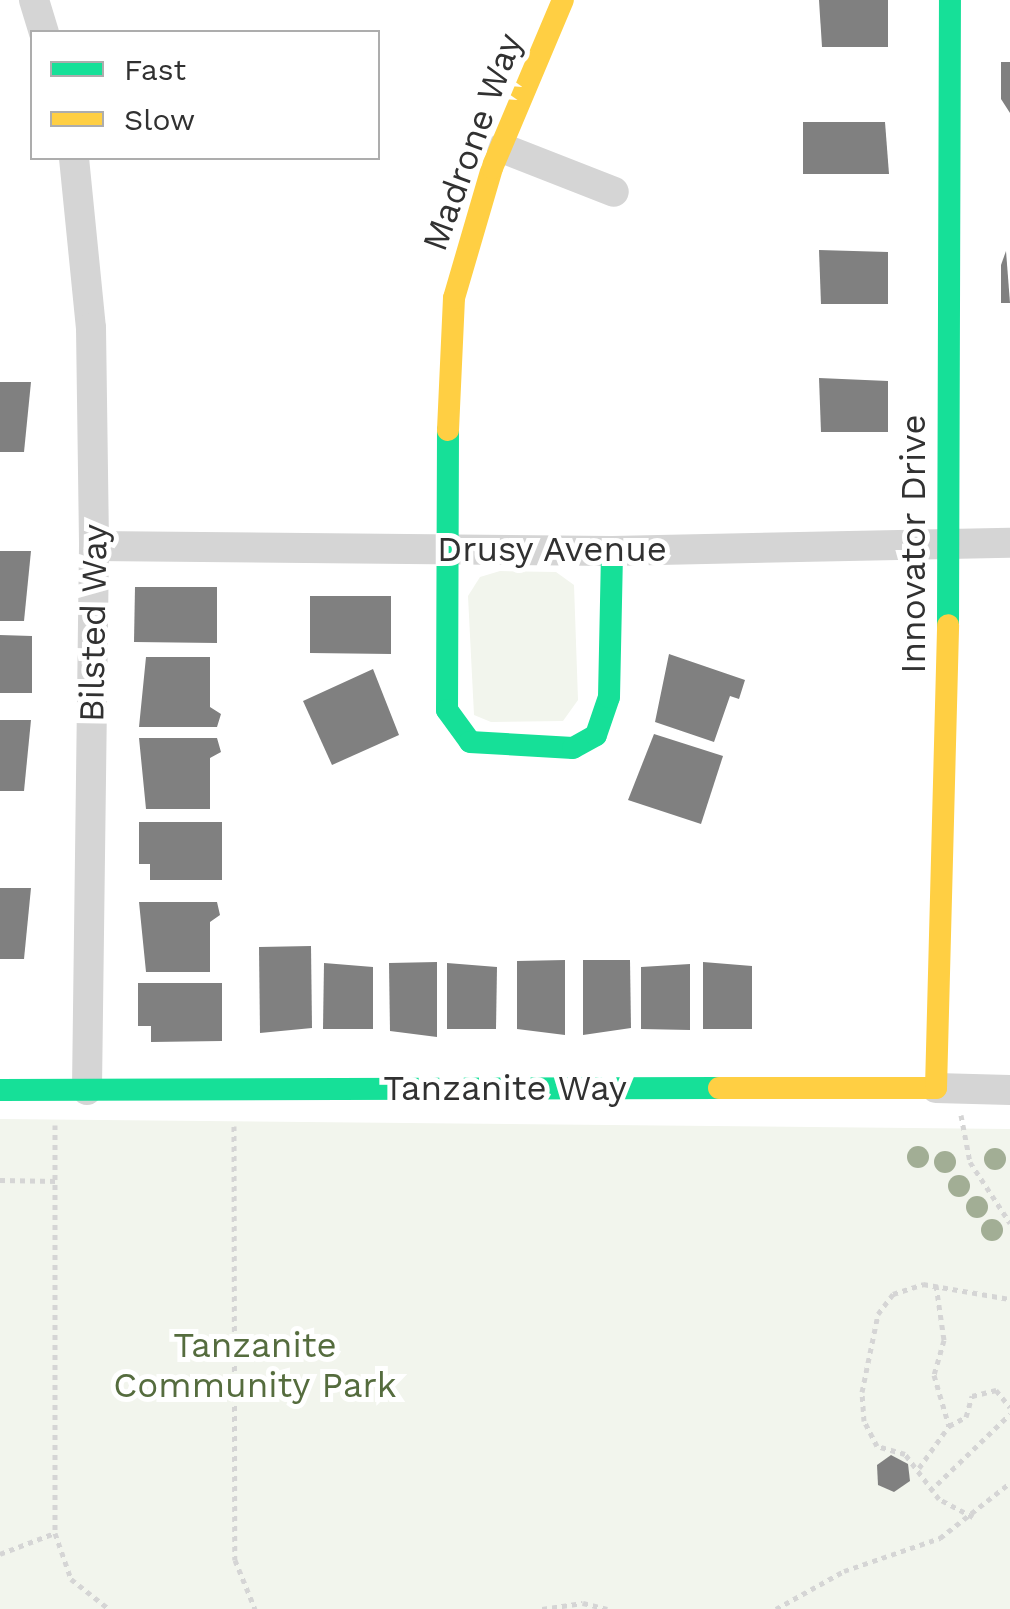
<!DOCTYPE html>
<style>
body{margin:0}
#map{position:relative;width:1010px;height:1609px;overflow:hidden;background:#fff;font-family:"Work Sans",sans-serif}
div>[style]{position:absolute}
.green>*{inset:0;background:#f2f5ed}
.building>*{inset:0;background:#808080}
.path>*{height:5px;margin-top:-2.5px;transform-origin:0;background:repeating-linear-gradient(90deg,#d5d5d5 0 5px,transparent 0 10px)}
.street>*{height:30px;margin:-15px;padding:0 15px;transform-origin:15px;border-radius:15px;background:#d5d5d5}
.fast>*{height:22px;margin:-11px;padding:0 11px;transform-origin:11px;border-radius:11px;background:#16e098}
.slow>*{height:22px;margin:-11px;padding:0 11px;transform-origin:11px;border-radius:11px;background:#ffcf43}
.trees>*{width:22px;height:22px;margin:-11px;border-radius:50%;background:#a2ae95}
span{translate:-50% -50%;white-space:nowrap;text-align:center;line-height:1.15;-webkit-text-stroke:10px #fff;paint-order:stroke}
.street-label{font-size:35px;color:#313131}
.park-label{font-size:35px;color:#556c3e}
.legend{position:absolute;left:30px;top:30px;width:350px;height:130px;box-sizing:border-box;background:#fff;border:2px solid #adadad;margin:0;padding:12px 18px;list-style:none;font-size:30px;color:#313131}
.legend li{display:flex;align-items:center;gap:20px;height:50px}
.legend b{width:50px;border:2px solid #adadad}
</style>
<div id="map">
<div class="green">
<i style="clip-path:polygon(500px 571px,556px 572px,574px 585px,578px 700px,563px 721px,491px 722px,474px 715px,468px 596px,480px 577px)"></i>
<i style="clip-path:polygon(0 1119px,1010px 1129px,1010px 1609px,0 1609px)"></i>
</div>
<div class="building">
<i style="clip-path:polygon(819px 0,888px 0,888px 47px,822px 47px)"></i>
<i style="clip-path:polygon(1001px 62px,1010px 62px,1010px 113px,1001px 99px)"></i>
<i style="clip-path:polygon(803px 122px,885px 122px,889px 174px,803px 174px)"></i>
<i style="clip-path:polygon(819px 250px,888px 252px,888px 304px,821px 304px)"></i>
<i style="clip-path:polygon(1006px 251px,1010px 303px,1001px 303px,1001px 265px)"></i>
<i style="clip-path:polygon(819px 378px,888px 381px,888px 432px,821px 432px)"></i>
<i style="clip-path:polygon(0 382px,31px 382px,24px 452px,0 452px)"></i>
<i style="clip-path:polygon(0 551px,31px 551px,24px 621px,0 621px)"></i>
<i style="clip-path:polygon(135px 587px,217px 587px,217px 643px,134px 642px)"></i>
<i style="clip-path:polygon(310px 596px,391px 596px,391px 654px,310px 653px)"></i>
<i style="clip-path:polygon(0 635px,32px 636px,32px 693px,0 693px)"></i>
<i style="clip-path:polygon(669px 654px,745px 680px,739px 699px,730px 696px,714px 742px,655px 722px)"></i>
<i style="clip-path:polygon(146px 657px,210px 657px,210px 707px,221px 714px,217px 727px,139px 727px)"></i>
<i style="clip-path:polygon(373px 669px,399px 735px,332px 765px,303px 701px)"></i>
<i style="clip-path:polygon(0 720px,31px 720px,24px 791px,0 791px)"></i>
<i style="clip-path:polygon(654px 734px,723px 756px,701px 824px,628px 800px)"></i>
<i style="clip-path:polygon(139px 738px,217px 738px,221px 752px,210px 758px,210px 809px,146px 809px)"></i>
<i style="clip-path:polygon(139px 822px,222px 822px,222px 880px,150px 880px,150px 864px,139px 864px)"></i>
<i style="clip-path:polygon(0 888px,31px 888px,24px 959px,0 959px)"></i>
<i style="clip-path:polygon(139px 902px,217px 902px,220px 915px,210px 922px,210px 972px,146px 972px)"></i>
<i style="clip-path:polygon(311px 946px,312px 1028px,260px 1033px,259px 947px)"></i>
<i style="clip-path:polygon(565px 960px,565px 1035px,517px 1029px,517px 961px)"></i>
<i style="clip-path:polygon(583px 960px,630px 960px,631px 1028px,583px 1035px)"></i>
<i style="clip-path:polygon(437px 962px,437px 1037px,390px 1031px,389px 963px)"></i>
<i style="clip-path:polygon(703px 962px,752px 966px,752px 1029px,703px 1029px)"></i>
<i style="clip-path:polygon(324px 963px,373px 967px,373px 1029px,323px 1029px)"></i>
<i style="clip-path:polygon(447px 963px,497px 967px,496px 1029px,447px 1029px)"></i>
<i style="clip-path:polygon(690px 964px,690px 1030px,641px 1029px,641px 967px)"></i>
<i style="clip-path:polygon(138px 983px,222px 983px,222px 1041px,151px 1042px,151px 1026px,138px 1026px)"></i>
<i style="clip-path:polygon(891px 1455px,908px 1464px,910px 1481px,894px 1492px,878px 1485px,877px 1465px)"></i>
</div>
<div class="path">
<i style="left:961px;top:1115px;width:48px;rotate:79.2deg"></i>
<i style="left:970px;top:1162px;width:73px;rotate:56.7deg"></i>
<i style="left:55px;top:1125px;width:408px;rotate:90deg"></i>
<i style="left:55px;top:1533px;width:49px;rotate:70.8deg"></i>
<i style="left:71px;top:1579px;width:48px;rotate:38.3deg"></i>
<i style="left:234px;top:1126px;width:434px;rotate:89.9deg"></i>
<i style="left:235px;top:1560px;width:53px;rotate:67.8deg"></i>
<i style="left:0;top:1180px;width:57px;rotate:1deg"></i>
<i style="left:936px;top:1285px;width:56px;rotate:81.7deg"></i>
<i style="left:944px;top:1340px;width:36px;rotate:106deg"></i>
<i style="left:934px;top:1375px;width:53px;rotate:73.6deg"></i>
<i style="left:919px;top:1468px;width:52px;rotate:-54.5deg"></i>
<i style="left:949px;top:1426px;width:19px;rotate:-28deg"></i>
<i style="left:966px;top:1417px;width:22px;rotate:-74deg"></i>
<i style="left:972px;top:1396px;width:25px;rotate:-14deg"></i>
<i style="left:996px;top:1390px;width:22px;rotate:51deg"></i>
<i style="left:930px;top:1491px;width:111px;rotate:-43.9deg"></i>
<i style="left:973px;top:1517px;width:38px;rotate:-152deg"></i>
<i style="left:939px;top:1499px;width:56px;rotate:-127.1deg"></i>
<i style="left:905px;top:1454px;width:29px;rotate:-164deg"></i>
<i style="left:877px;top:1446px;width:28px;rotate:-117deg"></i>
<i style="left:864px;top:1421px;width:29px;rotate:-94deg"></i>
<i style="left:862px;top:1392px;width:80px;rotate:-78.4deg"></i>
<i style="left:878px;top:1314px;width:25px;rotate:-53deg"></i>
<i style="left:893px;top:1294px;width:32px;rotate:-18deg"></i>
<i style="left:923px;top:1284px;width:88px;rotate:9.8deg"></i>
<i style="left:0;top:1554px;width:59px;rotate:-20.9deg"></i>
<i style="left:542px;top:1609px;width:41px;rotate:-8.3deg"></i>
<i style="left:583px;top:1603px;width:25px;rotate:14deg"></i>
<i style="left:776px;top:1609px;width:78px;rotate:-29.2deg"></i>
<i style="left:844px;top:1571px;width:102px;rotate:-19deg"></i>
<i style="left:940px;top:1538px;width:89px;rotate:-38.2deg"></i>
</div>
<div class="street">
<i style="left:34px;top:0;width:34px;rotate:73deg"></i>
<i style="left:502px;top:148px;width:120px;rotate:21.4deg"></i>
<i style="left:74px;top:158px;width:171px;rotate:84.3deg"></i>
<i style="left:91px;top:328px;width:218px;rotate:89.2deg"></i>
<i style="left:94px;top:546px;width:544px;rotate:90.74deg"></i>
<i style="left:94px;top:546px;width:518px;rotate:0.55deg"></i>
<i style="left:612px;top:551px;width:398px;rotate:-1.2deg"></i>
<i style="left:936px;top:1088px;width:74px;rotate:1.5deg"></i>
</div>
<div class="fast">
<i style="left:448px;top:430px;width:280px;rotate:90.2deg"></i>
<i style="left:447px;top:710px;width:39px;rotate:54deg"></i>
<i style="left:470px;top:742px;width:103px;rotate:3.3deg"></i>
<i style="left:573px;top:748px;width:26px;rotate:-29deg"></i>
<i style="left:596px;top:735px;width:40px;rotate:-71.1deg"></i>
<i style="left:609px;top:697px;width:146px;rotate:-88.8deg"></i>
<i style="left:948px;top:625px;width:625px;rotate:-89.82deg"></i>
<i style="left:0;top:1090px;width:719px;rotate:-0.16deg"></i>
</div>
<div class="slow">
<i style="left:448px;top:430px;width:132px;rotate:-87.4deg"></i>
<i style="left:454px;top:298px;width:135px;rotate:-73.7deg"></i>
<i style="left:492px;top:168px;width:182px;rotate:-67.1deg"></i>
<i style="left:719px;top:1088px;width:217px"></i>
<i style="left:936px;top:1088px;width:463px;rotate:-88.5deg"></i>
</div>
<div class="trees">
<i style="left:918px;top:1157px"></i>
<i style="left:995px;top:1159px"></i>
<i style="left:945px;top:1162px"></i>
<i style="left:959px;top:1186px"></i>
<i style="left:977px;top:1207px"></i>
<i style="left:992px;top:1230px"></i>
</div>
<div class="street-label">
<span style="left:472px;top:142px;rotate:-70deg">Madrone Way</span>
<span style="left:913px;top:544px;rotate:-90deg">Innovator Drive</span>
<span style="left:552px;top:549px">Drusy Avenue</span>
<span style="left:93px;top:623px;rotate:-89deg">Bilsted Way</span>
<span style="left:505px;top:1088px">Tanzanite Way</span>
</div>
<div class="park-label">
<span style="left:255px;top:1365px">Tanzanite<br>Community Park</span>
</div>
<ul class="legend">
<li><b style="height:12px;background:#16e098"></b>Fast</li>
<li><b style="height:12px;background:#ffcf43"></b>Slow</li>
</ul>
</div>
